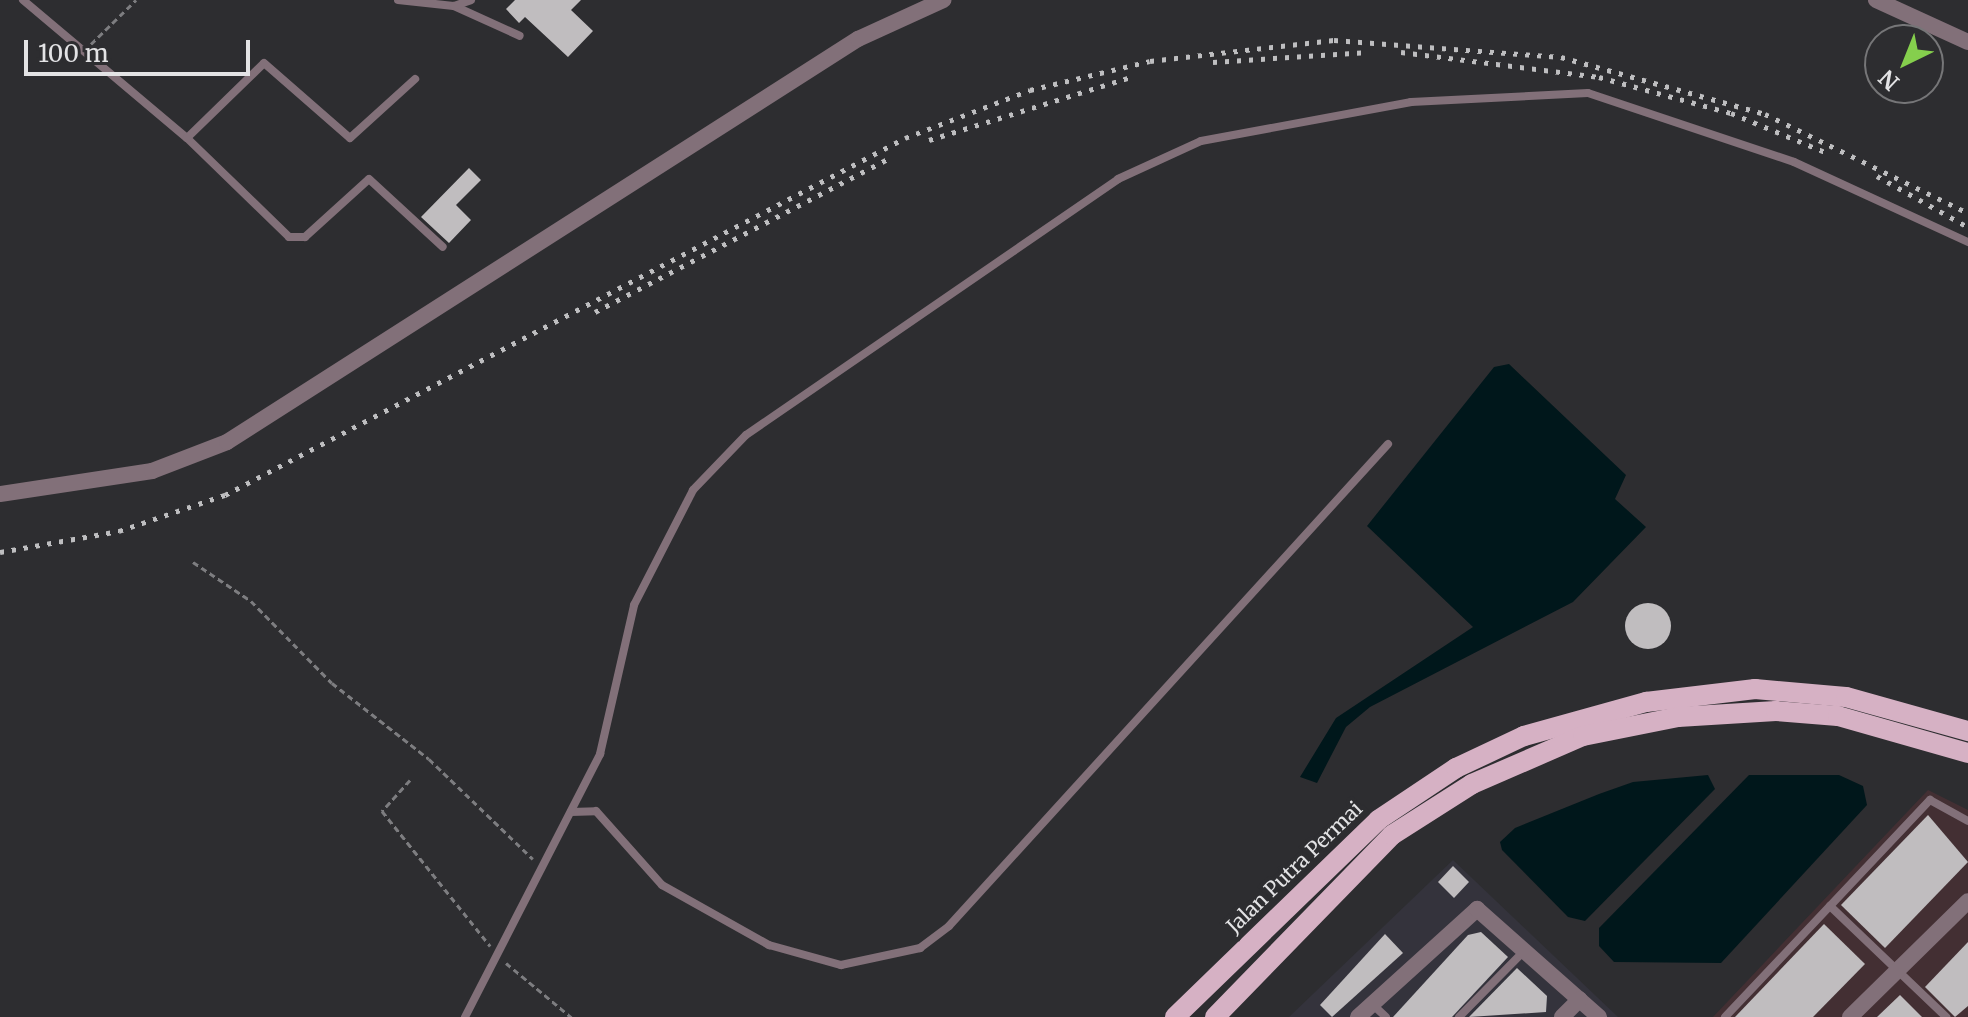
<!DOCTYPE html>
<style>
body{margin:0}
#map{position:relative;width:1968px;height:1017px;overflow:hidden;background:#2d2d30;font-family:Merriweather,serif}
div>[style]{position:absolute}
.built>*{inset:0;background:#34333c}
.industrial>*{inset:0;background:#432f33}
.water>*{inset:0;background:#00171b}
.building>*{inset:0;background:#c0bdbf}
.round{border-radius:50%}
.path>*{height:3px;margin-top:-1.5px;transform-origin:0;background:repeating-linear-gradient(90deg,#7d7d80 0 6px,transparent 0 10px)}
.lane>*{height:8px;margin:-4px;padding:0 4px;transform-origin:4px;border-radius:4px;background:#827079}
.street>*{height:16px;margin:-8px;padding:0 8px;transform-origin:8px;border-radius:8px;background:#827079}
.primary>*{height:20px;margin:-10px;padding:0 10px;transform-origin:10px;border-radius:10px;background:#d6b1c4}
.rail>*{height:5px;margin-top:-2.5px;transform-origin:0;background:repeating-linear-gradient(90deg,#bebec0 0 4px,transparent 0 12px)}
span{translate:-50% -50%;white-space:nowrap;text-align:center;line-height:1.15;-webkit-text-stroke:8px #2d2d30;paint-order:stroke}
.street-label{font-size:20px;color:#e3e3e5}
.north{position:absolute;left:1864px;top:24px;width:80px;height:80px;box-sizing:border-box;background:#2d2d30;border:2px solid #767678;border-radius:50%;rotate:223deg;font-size:22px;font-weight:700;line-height:32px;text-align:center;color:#e3e3e5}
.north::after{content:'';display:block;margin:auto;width:28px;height:36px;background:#85cf4d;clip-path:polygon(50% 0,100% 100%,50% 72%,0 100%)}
.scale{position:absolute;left:24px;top:40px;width:226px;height:36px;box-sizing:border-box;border:4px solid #e3e3e5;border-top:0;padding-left:10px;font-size:24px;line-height:28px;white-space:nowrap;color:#e3e3e5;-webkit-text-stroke:6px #2d2d30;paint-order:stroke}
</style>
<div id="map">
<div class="built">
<i style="clip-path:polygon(1453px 860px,1618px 1017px,1289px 1017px)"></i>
</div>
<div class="industrial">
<i style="clip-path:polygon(1928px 790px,1968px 810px,1968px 1017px,1713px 1017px)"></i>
</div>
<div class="water">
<i style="clip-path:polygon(1509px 364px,1626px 475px,1615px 499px,1646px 527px,1573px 602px,1370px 707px,1346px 727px,1317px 783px,1300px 777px,1336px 718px,1473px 627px,1367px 526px,1494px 367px)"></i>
<i style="clip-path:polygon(1708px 775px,1715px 789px,1585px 921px,1568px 917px,1502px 850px,1500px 842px,1515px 828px,1599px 794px,1633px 782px)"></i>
<i style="clip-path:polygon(1749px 775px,1839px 775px,1863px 786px,1867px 805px,1721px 963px,1614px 962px,1599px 946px,1599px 928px)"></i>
</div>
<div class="building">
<i style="clip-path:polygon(515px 0,581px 0,571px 10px,593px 31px,568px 57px,525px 17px,519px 23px,506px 9px)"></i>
<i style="clip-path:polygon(469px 168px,481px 180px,456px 205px,471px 220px,449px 243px,421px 217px)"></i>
<i class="round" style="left:1625px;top:603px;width:46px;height:46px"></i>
<i style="clip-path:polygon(1928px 815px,1968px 862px,1885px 948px,1841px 905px)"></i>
<i style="clip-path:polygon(1453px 866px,1469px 882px,1454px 898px,1438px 882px)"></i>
<i style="clip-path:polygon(1824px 924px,1865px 964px,1813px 1017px,1735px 1017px)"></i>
<i style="clip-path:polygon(1481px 932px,1508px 957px,1452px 1017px,1393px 1017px,1468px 935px)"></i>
<i style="clip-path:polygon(1385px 934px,1403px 953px,1332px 1017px,1320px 1005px)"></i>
<i style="clip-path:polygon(1968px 942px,1968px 1006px,1955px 1017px,1925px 987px)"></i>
<i style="clip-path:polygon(1517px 968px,1547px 996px,1546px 1012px,1469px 1017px)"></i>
<i style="clip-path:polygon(1900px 995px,1922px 1017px,1877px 1017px)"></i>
</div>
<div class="path">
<i style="left:91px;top:44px;width:63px;rotate:-44.4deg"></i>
<i style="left:193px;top:562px;width:70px;rotate:33.9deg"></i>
<i style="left:251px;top:601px;width:115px;rotate:45.4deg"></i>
<i style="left:332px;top:683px;width:123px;rotate:38.1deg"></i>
<i style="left:429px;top:759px;width:144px;rotate:43.9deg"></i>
<i style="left:410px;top:780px;width:42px;rotate:132.1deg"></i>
<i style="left:382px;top:811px;width:173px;rotate:51.3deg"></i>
<i style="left:506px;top:963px;width:85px;rotate:39.7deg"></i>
</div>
<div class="lane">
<i style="left:23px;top:0;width:214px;rotate:40.1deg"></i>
<i style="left:187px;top:138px;width:142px;rotate:44.1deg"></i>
<i style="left:289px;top:237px;width:16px"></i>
<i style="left:305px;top:237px;width:86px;rotate:-42.2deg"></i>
<i style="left:369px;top:179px;width:100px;rotate:42.6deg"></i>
<i style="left:398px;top:0;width:56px;rotate:6.1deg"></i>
<i style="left:454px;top:6px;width:72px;rotate:24.4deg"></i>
<i style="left:454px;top:6px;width:18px;rotate:-19deg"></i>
<i style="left:187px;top:138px;width:107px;rotate:-44.2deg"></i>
<i style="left:264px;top:63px;width:114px;rotate:41.1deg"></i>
<i style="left:350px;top:138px;width:88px;rotate:-42.2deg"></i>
<i style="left:571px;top:812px;width:25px;rotate:-2deg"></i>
<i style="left:596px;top:811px;width:99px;rotate:48.3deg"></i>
<i style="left:662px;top:885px;width:123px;rotate:29.3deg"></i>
<i style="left:769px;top:945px;width:75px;rotate:15.5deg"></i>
<i style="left:841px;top:965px;width:81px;rotate:-12.1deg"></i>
<i style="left:920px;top:948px;width:36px;rotate:-37deg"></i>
<i style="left:949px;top:926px;width:652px;rotate:-47.67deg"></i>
<i style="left:1830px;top:906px;width:146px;rotate:-46.7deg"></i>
<i style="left:1930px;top:800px;width:43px;rotate:28.9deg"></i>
<i style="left:1372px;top:1004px;width:19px;rotate:43deg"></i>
<i style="left:465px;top:1017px;width:296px;rotate:-62.8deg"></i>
<i style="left:600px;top:754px;width:153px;rotate:-77.1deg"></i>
<i style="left:634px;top:605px;width:129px;rotate:-62.8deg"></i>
<i style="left:693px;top:490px;width:76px;rotate:-46.1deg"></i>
<i style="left:746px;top:435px;width:452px;rotate:-34.5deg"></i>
<i style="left:1118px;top:179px;width:91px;rotate:-24.6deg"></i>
<i style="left:1201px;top:141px;width:214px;rotate:-10.5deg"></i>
<i style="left:1411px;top:102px;width:177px;rotate:-2.9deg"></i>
<i style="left:1588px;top:93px;width:217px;rotate:18.5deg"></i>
<i style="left:1794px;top:162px;width:192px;rotate:24.7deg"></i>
<i style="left:1459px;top:1017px;width:95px;rotate:-45.4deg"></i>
<i style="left:1725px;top:1017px;width:153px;rotate:-46.6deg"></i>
<i style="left:1830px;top:906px;width:161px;rotate:43.7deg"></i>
</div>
<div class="street">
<i style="left:1876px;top:0;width:101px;rotate:24.5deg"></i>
<i style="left:0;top:494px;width:154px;rotate:-8.6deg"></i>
<i style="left:152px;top:471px;width:80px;rotate:-21.1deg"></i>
<i style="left:227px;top:442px;width:749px;rotate:-32.57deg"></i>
<i style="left:858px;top:39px;width:94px;rotate:-24.6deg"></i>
<i style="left:1358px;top:1017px;width:161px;rotate:-42.2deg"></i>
<i style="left:1477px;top:909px;width:163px;rotate:41.5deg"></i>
<i style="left:1562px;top:1017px;width:25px;rotate:-45deg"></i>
<i style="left:1850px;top:1017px;width:165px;rotate:-44.5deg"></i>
</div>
<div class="primary">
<i style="left:1175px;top:1017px;width:283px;rotate:-44.1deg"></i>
<i style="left:1378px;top:820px;width:94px;rotate:-33.7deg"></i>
<i style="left:1456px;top:768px;width:75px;rotate:-25.2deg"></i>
<i style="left:1524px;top:736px;width:127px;rotate:-15.6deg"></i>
<i style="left:1646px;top:702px;width:110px;rotate:-6.8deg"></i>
<i style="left:1755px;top:689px;width:91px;rotate:5deg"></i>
<i style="left:1846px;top:697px;width:127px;rotate:15.6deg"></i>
<i style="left:1215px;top:1017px;width:254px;rotate:-45.8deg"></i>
<i style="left:1392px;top:835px;width:95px;rotate:-32.5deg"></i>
<i style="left:1472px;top:784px;width:121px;rotate:-23.4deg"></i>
<i style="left:1583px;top:736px;width:97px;rotate:-11.3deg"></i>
<i style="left:1678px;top:717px;width:98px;rotate:-3.5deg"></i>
<i style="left:1776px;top:711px;width:62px;rotate:4.6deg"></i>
<i style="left:1838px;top:716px;width:135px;rotate:15.9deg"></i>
</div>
<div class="rail">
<i style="left:1401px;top:52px;width:200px;rotate:7.2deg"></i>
<i style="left:1599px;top:77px;width:137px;rotate:15.3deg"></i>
<i style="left:1731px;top:113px;width:107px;rotate:22.5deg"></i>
<i style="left:1213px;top:62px;width:156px;rotate:-3.7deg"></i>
<i style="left:929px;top:140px;width:212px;rotate:-17.3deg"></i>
<i style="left:1877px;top:176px;width:104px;rotate:29.3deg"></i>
<i style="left:595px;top:312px;width:332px;rotate:-27.6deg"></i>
<i style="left:0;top:552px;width:121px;rotate:-10deg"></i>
<i style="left:119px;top:531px;width:112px;rotate:-18.8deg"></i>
<i style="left:225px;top:495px;width:768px;rotate:-27.7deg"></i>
<i style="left:905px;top:138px;width:134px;rotate:-21deg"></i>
<i style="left:1030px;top:90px;width:123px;rotate:-13.6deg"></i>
<i style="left:1150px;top:61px;width:185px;rotate:-6.5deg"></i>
<i style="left:1334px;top:40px;width:228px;rotate:4.3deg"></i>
<i style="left:1561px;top:57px;width:212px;rotate:15.6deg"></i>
<i style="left:1765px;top:114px;width:226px;rotate:26deg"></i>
</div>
<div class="street-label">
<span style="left:1294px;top:867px;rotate:-44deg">Jalan Putra Permai</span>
</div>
<div class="north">N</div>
<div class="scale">100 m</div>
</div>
